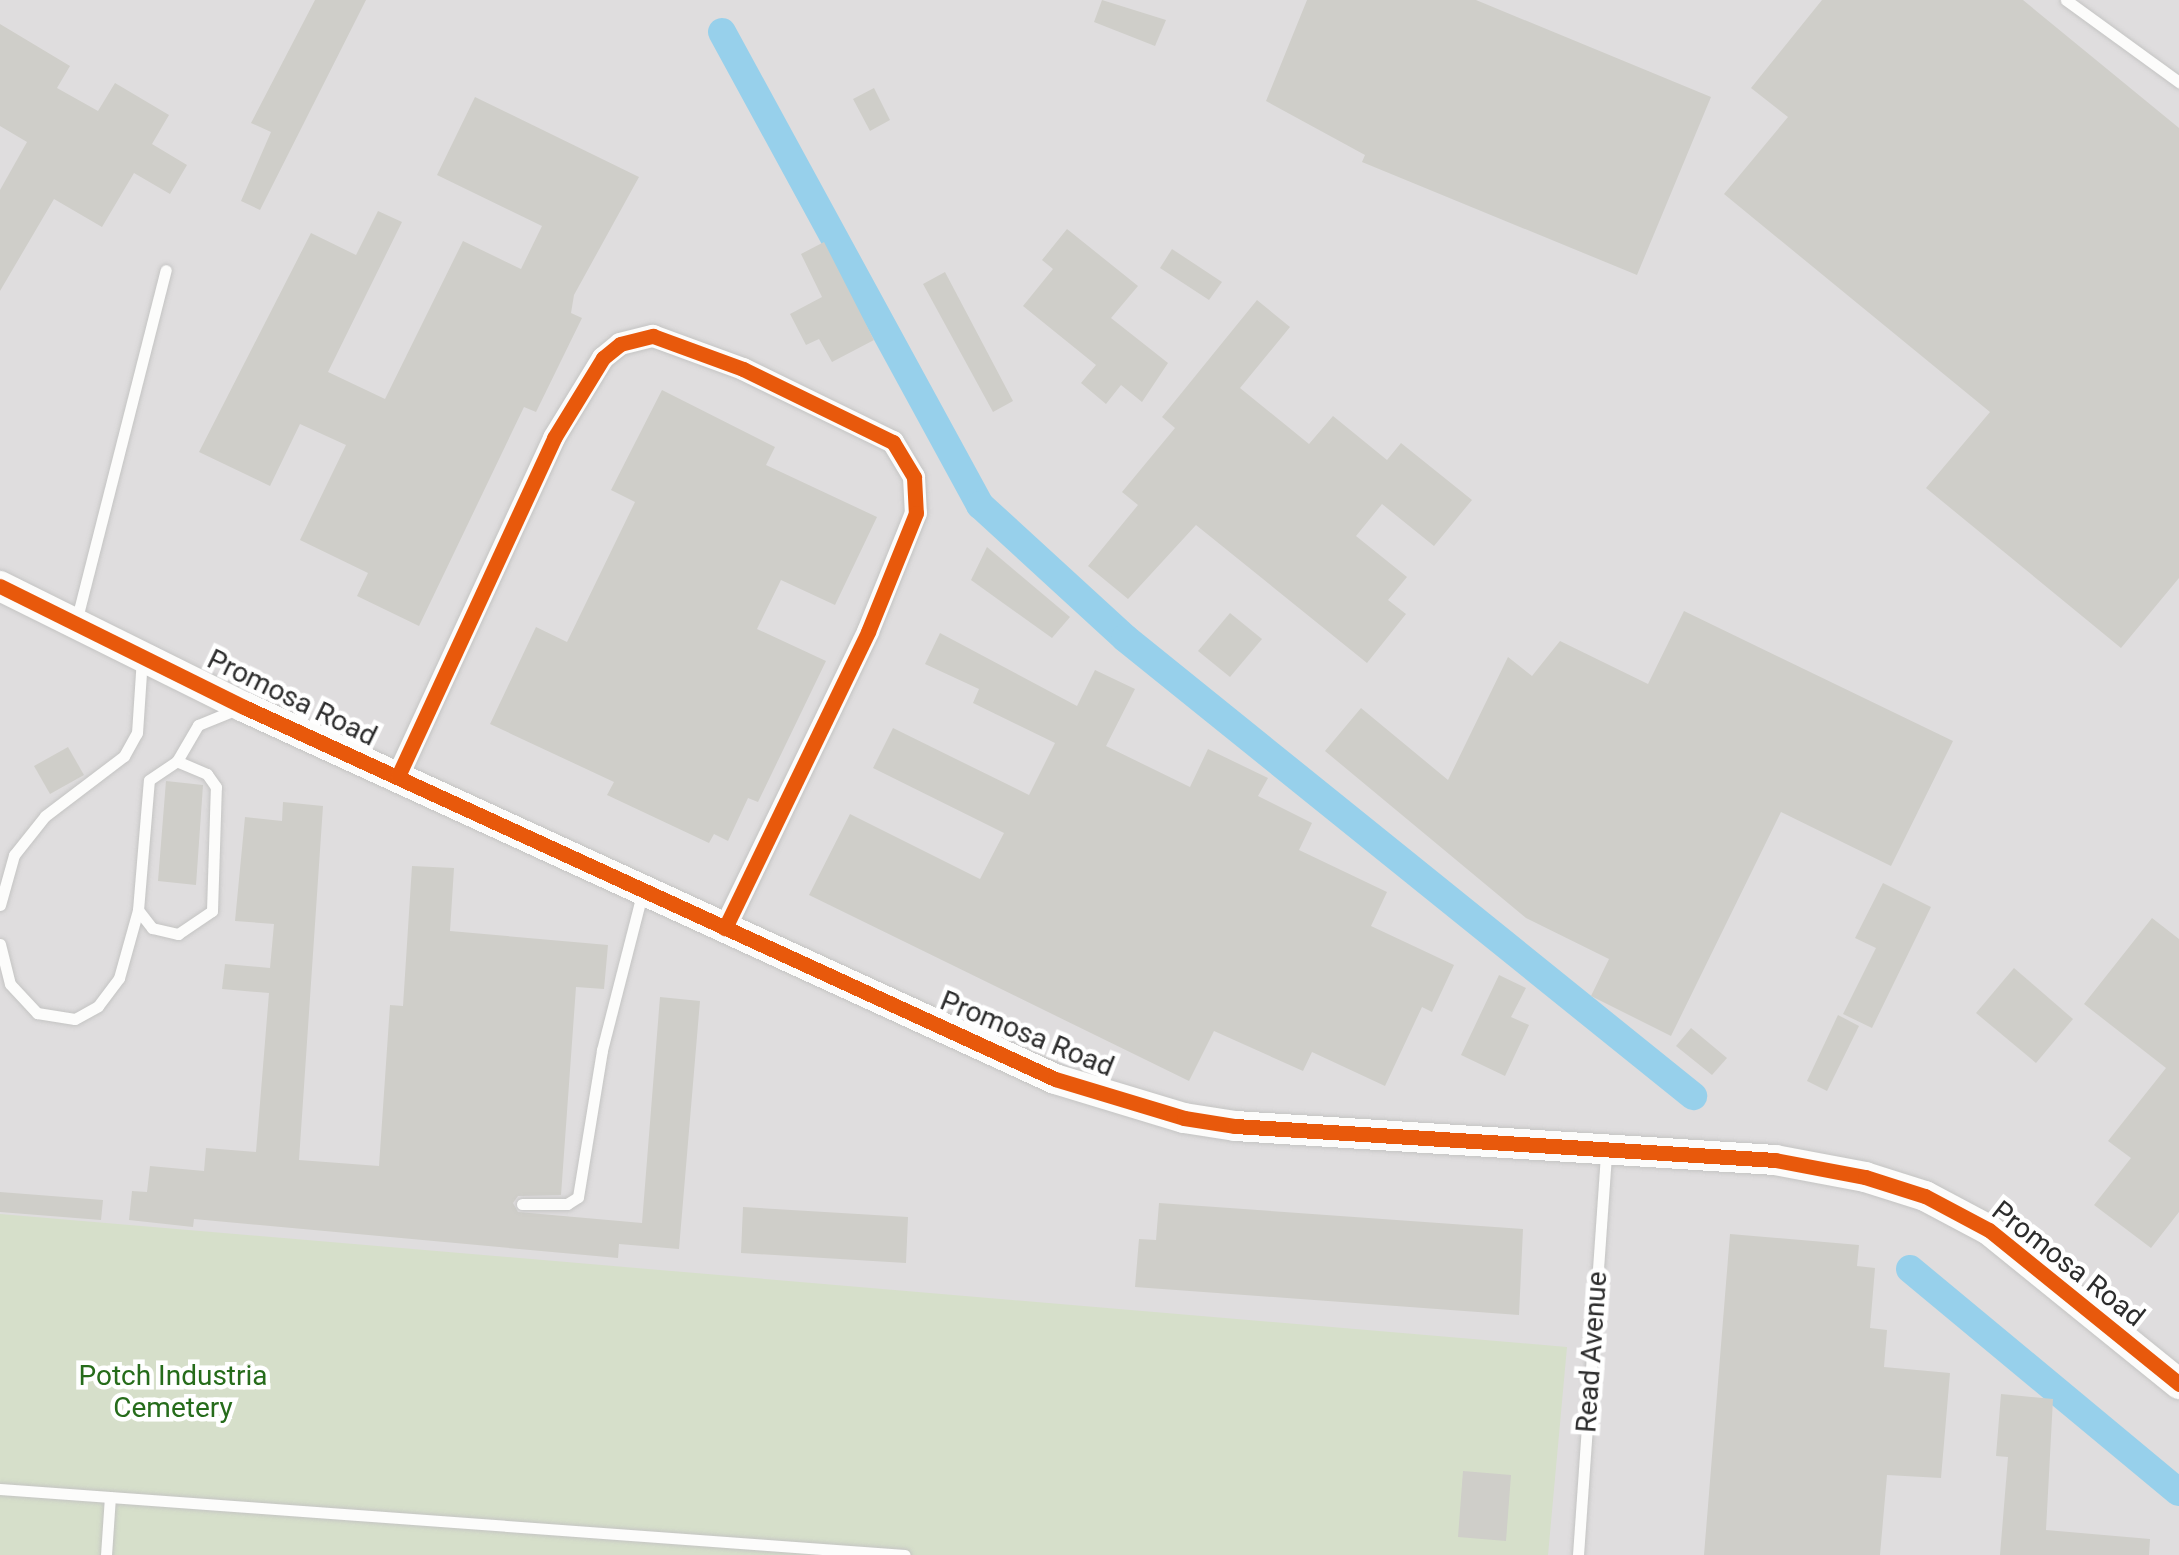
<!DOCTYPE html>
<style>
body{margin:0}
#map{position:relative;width:2179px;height:1555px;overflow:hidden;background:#eae8e2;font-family:Roboto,sans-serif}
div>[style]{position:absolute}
.industrial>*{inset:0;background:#dfddde}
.cemetery>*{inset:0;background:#d6dfca}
.canal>*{height:28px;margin:-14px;padding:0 14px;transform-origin:14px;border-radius:14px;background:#97d0eb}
.building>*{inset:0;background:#cfcec9}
.roads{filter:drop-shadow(0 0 2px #c4c4c3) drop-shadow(0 0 2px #c4c4c3)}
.service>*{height:11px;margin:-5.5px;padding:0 5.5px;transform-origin:5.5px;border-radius:5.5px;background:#fcfcfb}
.minor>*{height:22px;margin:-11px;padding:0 11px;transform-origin:11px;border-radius:11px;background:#fcfcfb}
.tertiary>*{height:30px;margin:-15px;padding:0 15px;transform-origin:15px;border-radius:15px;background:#fcfcfb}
.cycleway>*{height:15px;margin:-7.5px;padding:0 7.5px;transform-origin:7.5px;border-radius:7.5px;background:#e8590c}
span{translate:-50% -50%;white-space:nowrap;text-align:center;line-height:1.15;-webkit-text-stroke:9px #fff;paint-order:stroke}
.street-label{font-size:28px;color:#2d2d2d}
.park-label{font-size:28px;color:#266c1b}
</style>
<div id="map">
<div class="industrial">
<i style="clip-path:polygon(0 0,2179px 0,2179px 1555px,0 1555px)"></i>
</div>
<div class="cemetery">
<i style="clip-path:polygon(0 1214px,1567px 1347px,1548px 1555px,0 1555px)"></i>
</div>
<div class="canal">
<i style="left:722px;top:32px;width:539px;rotate:61.39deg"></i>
<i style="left:980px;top:505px;width:197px;rotate:42.5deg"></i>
<i style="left:1125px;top:638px;width:730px;rotate:38.88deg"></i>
<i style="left:1910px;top:1269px;width:349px;rotate:39.7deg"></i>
</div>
<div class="building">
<i style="clip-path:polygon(315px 0,366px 0,260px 210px,241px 201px,271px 132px,251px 123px)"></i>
<i style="clip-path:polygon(1102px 0,1166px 20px,1155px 46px,1094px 22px)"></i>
<i style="clip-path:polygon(1307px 0,1476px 0,1711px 97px,1637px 275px,1362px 162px,1365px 155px,1266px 101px)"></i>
<i style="clip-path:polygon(1822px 0,2023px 0,2179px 128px,2179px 578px,2121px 648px,1926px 488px,1990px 412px,1724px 194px,1788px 117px,1751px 88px)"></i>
<i style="clip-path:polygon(0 24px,70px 66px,57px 88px,98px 111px,115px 83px,169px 115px,152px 144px,187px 165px,170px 194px,134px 173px,102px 227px,54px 199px,0 291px,0 190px,27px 142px,0 126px)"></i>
<i style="clip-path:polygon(874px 88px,890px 120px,870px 131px,853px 99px)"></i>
<i style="clip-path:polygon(475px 97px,639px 177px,574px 295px,571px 313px,582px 318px,536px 412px,524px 407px,419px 626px,357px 596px,368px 573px,300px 540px,346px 445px,300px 424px,270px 486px,199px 452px,311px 233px,356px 255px,378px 211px,402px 222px,328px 372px,385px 399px,463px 241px,521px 269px,542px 226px,437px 175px)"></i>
<i style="clip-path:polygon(1067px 229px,1138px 286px,1111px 318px,1168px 363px,1142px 402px,1121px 385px,1106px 404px,1081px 383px,1096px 365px,1023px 306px,1053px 269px,1042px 260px)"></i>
<i style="clip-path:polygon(824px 242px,874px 340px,832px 362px,819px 339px,806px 345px,790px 314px,822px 297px,801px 254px)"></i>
<i style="clip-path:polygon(1172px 249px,1222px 282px,1209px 300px,1160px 268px)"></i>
<i style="clip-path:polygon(945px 272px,1013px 401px,993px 412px,923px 284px)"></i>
<i style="clip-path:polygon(1257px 300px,1290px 327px,1240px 388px,1309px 444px,1333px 416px,1387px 460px,1401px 443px,1472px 500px,1434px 546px,1382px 504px,1356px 536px,1407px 577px,1388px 600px,1406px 614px,1367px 663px,1196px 525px,1128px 599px,1088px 566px,1138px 505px,1122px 492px,1175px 428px,1162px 417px)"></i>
<i style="clip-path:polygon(662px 390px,775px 447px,766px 465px,877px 517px,835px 605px,781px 580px,757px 629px,826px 661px,758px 802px,748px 798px,728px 841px,714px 834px,709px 843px,607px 795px,614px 782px,490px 724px,536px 627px,567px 642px,635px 502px,611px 490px)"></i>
<i style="clip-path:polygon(987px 547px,1070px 617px,1052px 638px,971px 580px)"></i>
<i style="clip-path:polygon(1684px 611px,1953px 741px,1891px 866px,1781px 812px,1671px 1036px,1591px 996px,1609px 959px,1526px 918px,1325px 751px,1361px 708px,1448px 780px,1508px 657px,1532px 676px,1560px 641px,1648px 684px)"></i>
<i style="clip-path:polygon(1230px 613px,1262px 639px,1230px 677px,1198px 651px)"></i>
<i style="clip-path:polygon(940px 633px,1077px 706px,1095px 670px,1135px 689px,1106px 746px,1190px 787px,1208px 749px,1268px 778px,1258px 796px,1312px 823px,1299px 850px,1387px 892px,1371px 926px,1454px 965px,1432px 1012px,1422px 1007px,1385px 1086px,1312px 1052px,1303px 1071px,1214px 1031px,1189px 1081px,809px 895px,850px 814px,980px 879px,1004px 833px,873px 768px,893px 728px,1029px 795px,1055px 743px,973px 703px,979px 689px,925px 664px)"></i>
<i style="clip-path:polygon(68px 747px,84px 775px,50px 794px,34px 766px)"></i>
<i style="clip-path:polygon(166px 781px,203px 785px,196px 885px,158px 881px)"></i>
<i style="clip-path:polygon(283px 802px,323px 806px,299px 1160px,379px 1166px,390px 1005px,403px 1006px,412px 866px,454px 868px,450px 931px,608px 945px,604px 989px,576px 987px,561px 1195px,518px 1196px,513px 1203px,518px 1212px,642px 1223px,660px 997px,700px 1001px,679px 1249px,619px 1244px,618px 1258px,194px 1219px,193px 1227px,129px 1220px,132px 1191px,147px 1192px,150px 1166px,204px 1171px,206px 1148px,256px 1152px,269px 993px,222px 989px,225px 964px,270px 968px,274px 924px,235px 921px,245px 817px,282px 821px)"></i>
<i style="clip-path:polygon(1883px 883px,1931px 907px,1872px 1028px,1843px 1014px,1876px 948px,1855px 938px)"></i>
<i style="clip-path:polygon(2152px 918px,2179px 939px,2179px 1212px,2151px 1248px,2094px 1205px,2131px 1158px,2108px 1141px,2166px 1068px,2084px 1004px)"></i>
<i style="clip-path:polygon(2014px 968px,2073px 1019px,2036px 1063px,1976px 1013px)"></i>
<i style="clip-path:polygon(1499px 975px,1526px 988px,1511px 1017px,1529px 1025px,1505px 1076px,1461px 1055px)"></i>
<i style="clip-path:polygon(1838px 1015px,1859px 1026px,1827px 1091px,1807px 1081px)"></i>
<i style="clip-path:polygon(1691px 1028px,1727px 1058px,1712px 1075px,1676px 1046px)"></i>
<i style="clip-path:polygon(0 1192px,103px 1200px,101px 1220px,0 1212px)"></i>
<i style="clip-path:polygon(1159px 1203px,1523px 1229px,1519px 1315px,1135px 1287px,1139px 1239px,1156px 1240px)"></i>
<i style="clip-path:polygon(743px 1207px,908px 1217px,906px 1263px,741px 1253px)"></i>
<i style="clip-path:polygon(1730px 1234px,1859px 1245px,1857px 1266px,1875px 1268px,1870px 1328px,1887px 1330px,1884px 1367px,1950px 1373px,1941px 1478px,1887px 1475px,1880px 1555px,1704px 1555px)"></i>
<i style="clip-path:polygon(2001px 1394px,2053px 1399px,2046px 1530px,2150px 1539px,2149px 1555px,2000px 1555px,2008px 1457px,1996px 1456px)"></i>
<i style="clip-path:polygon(1463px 1471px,1511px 1475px,1506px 1541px,1458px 1537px)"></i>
</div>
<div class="roads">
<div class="service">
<i style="left:2066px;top:0;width:140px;rotate:36deg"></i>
<i style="left:76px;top:622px;width:363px;rotate:-75.7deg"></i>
<i style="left:0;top:905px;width:52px;rotate:-74.4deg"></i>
<i style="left:14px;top:855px;width:50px;rotate:-51.5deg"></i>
<i style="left:45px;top:816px;width:99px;rotate:-37.2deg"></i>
<i style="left:124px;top:756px;width:26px;rotate:-61deg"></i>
<i style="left:137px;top:733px;width:75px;rotate:-86.2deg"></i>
<i style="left:138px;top:910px;width:23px;rotate:52deg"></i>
<i style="left:152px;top:928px;width:27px;rotate:13deg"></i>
<i style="left:178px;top:934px;width:41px;rotate:-34.1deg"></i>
<i style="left:212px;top:911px;width:124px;rotate:-88.2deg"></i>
<i style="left:216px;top:787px;width:16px;rotate:-125deg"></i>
<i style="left:207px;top:774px;width:33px;rotate:-157deg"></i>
<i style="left:0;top:944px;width:41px;rotate:76deg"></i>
<i style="left:10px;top:984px;width:40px;rotate:47deg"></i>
<i style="left:37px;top:1013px;width:38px;rotate:9deg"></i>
<i style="left:75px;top:1019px;width:26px;rotate:-29deg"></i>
<i style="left:98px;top:1006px;width:35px;rotate:-53deg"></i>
<i style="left:119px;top:978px;width:71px;rotate:-74.4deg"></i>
<i style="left:138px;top:910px;width:130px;rotate:-85.2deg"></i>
<i style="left:149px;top:780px;width:34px;rotate:-34deg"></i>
<i style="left:177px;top:761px;width:42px;rotate:-59.7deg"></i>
<i style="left:198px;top:725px;width:42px;rotate:-22.3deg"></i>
<i style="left:522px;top:1204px;width:45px"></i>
<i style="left:567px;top:1204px;width:13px;rotate:-32deg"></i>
<i style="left:578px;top:1197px;width:149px;rotate:-80.7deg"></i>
<i style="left:602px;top:1050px;width:161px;rotate:-75.6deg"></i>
<i style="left:0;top:1489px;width:907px;rotate:4.17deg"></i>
<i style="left:106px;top:1555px;width:58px;rotate:-86.1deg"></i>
<i style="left:1578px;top:1555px;width:406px;rotate:-86deg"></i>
</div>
<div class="minor">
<i style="left:398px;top:776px;width:372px;rotate:-65.2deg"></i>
<i style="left:554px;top:438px;width:94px;rotate:-58.5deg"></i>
<i style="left:603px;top:358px;width:22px;rotate:-39deg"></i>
<i style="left:620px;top:344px;width:34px;rotate:-14deg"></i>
<i style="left:653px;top:336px;width:96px;rotate:20.1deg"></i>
<i style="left:743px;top:369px;width:167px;rotate:26deg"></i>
<i style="left:893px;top:442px;width:41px;rotate:59deg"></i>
<i style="left:914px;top:477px;width:36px;rotate:87deg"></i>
<i style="left:916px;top:513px;width:128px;rotate:112deg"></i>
<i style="left:868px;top:632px;width:329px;rotate:115.8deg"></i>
</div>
<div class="tertiary">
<i style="left:0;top:586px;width:272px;rotate:26.4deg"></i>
<i style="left:244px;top:707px;width:892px;rotate:24.64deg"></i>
<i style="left:1055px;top:1079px;width:135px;rotate:16.8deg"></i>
<i style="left:1184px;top:1118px;width:52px;rotate:8.9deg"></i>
<i style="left:1235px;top:1126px;width:541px;rotate:3.6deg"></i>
<i style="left:1775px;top:1160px;width:92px;rotate:10.7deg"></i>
<i style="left:1865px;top:1177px;width:63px;rotate:17.6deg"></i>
<i style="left:1925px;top:1196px;width:72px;rotate:28deg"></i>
<i style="left:1989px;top:1230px;width:245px;rotate:39deg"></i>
</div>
</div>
<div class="cycleway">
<i style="left:0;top:586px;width:272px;rotate:26.4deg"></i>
<i style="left:244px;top:707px;width:892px;rotate:24.64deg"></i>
<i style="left:1055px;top:1079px;width:135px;rotate:16.8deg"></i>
<i style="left:1184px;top:1118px;width:52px;rotate:8.9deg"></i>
<i style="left:1235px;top:1126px;width:541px;rotate:3.6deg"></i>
<i style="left:1775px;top:1160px;width:92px;rotate:10.7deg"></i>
<i style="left:1865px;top:1177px;width:63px;rotate:17.6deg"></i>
<i style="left:1925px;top:1196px;width:72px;rotate:28deg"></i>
<i style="left:1989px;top:1230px;width:245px;rotate:39deg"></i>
<i style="left:398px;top:776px;width:372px;rotate:-65.2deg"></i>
<i style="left:554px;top:438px;width:94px;rotate:-58.5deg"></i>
<i style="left:603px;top:358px;width:22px;rotate:-39deg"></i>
<i style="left:620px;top:344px;width:34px;rotate:-14deg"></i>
<i style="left:653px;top:336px;width:96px;rotate:20.1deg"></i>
<i style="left:743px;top:369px;width:167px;rotate:26deg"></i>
<i style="left:893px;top:442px;width:41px;rotate:59deg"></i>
<i style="left:914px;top:477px;width:36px;rotate:87deg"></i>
<i style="left:916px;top:513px;width:128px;rotate:112deg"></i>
<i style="left:868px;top:632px;width:329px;rotate:115.8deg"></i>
</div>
<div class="street-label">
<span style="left:292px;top:698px;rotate:26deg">Promosa Road</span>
<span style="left:1027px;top:1034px;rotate:22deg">Promosa Road</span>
<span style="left:2068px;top:1264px;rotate:38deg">Promosa Road</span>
<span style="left:1592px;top:1352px;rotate:-86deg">Read Avenue</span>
</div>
<div class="park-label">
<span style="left:173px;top:1392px">Potch Industria<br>Cemetery</span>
</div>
</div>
